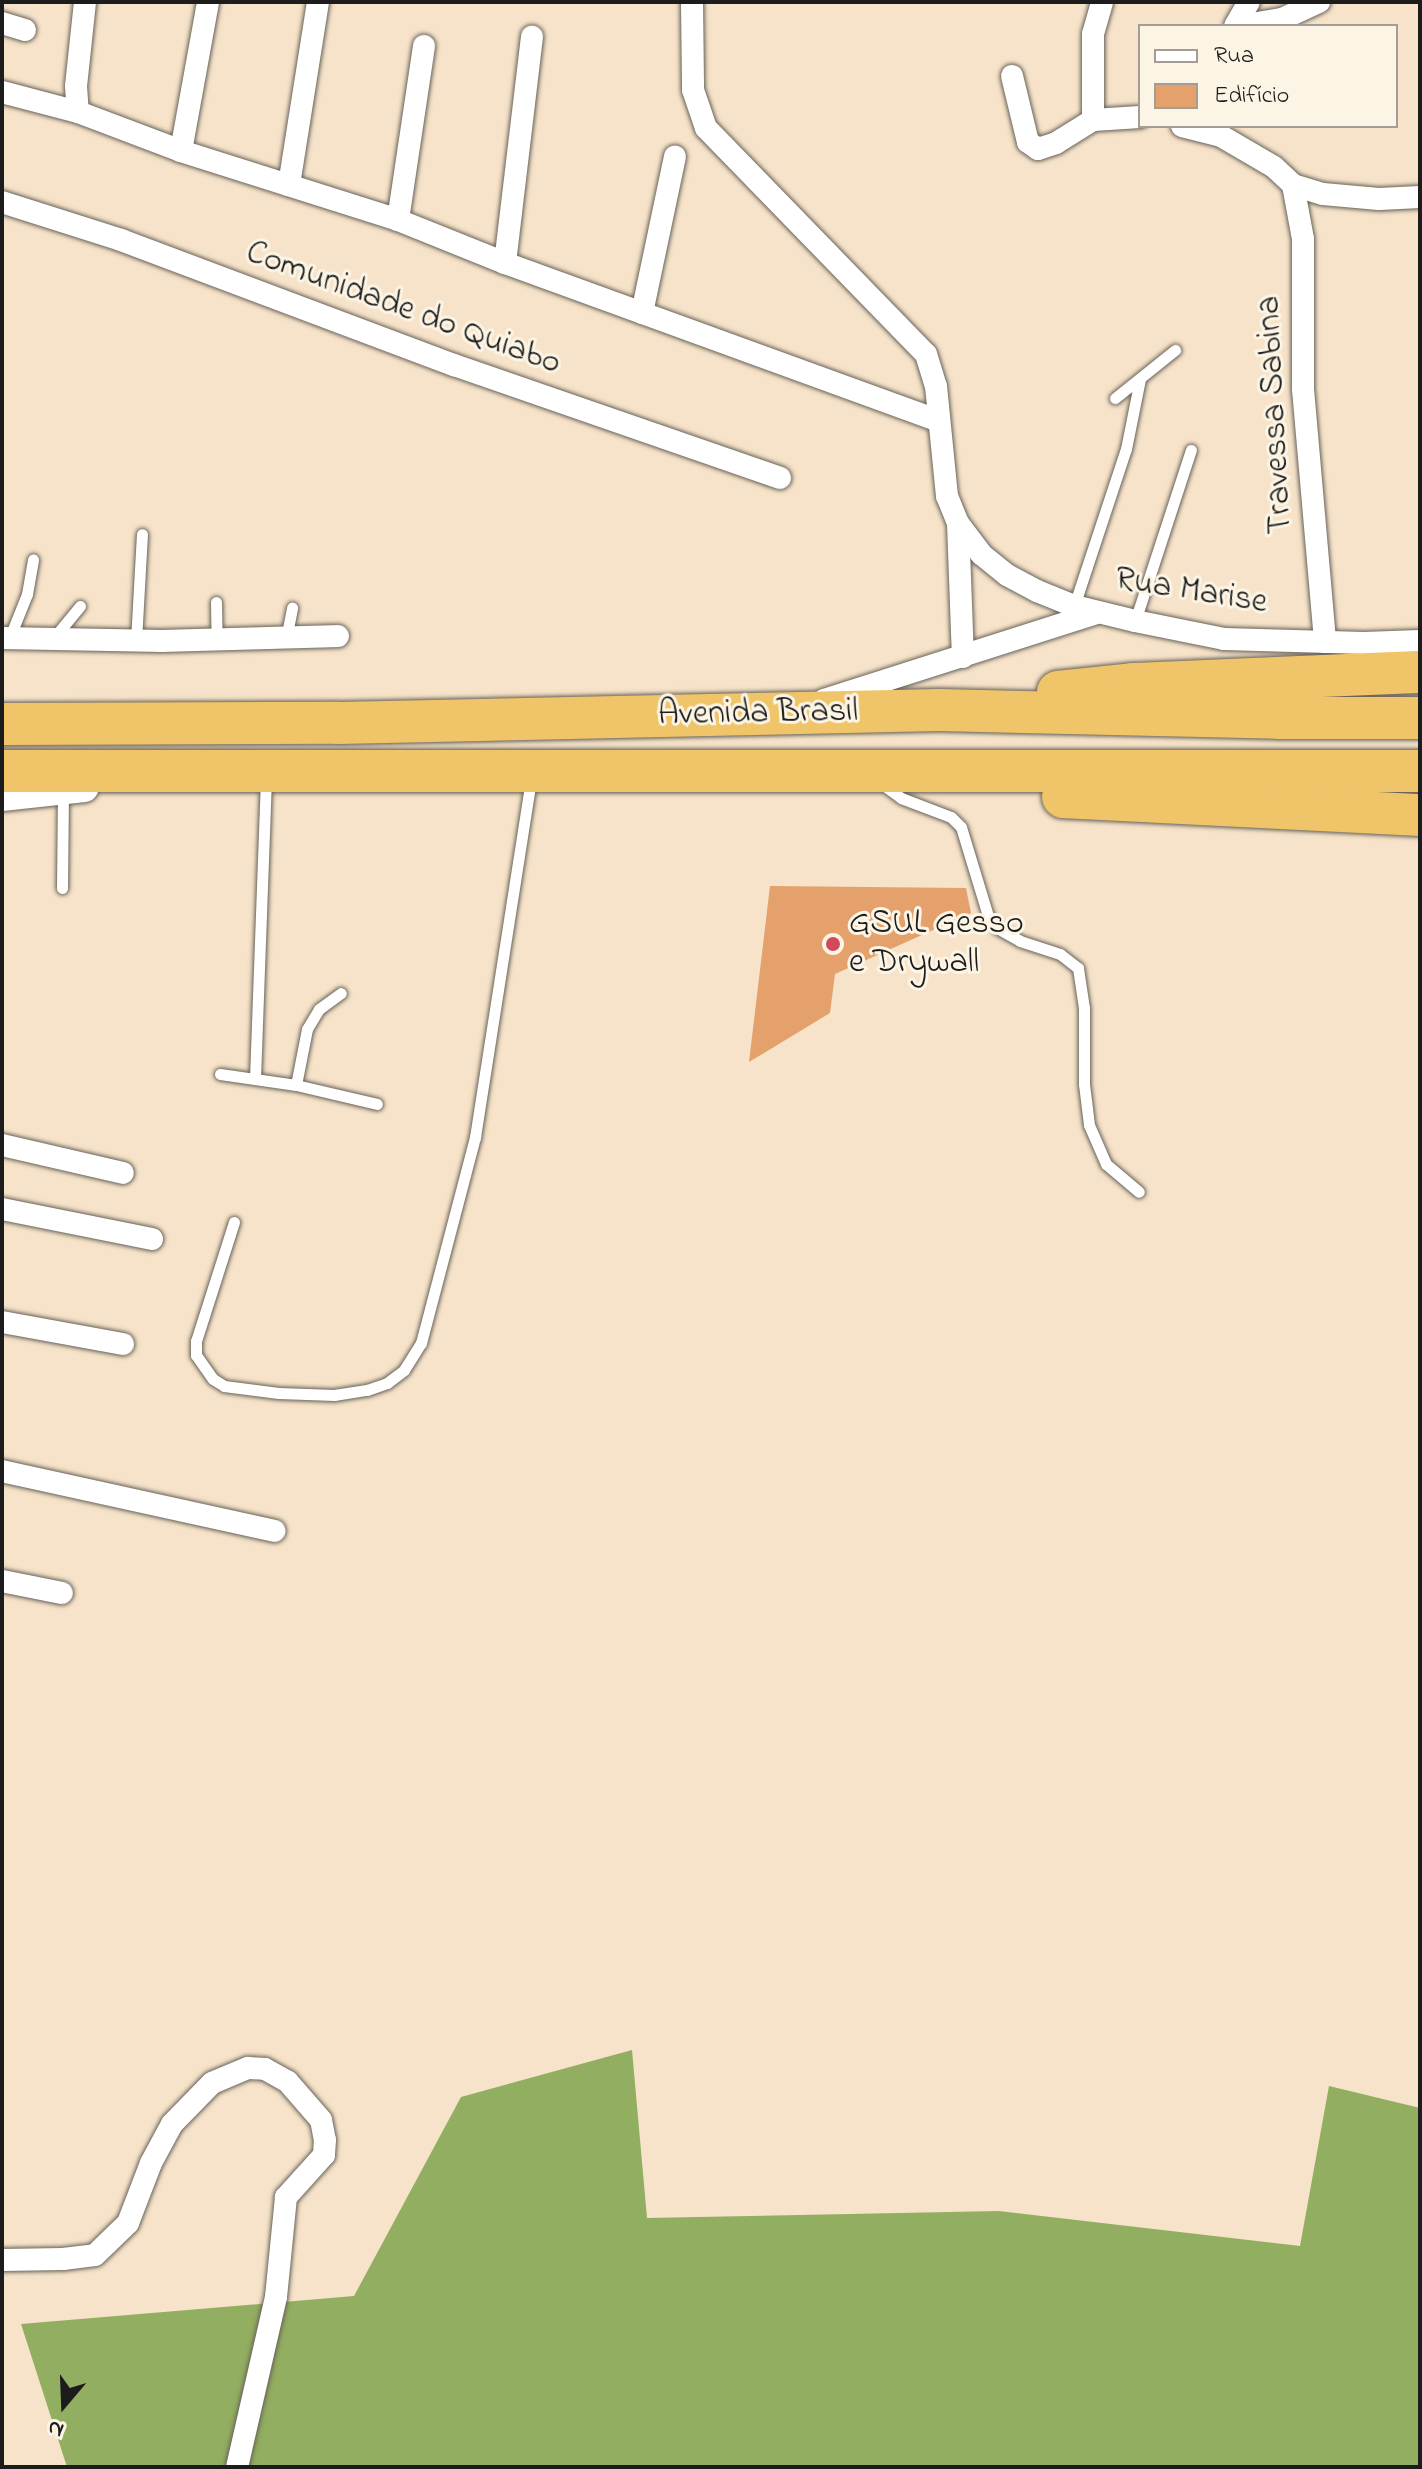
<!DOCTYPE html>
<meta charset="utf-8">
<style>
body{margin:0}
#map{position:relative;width:1422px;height:2469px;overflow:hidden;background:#f6e3c9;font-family:"Indie Flower",sans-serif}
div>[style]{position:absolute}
.forest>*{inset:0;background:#92ae60}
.building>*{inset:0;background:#e4a16b}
.roads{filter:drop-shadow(0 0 2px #686259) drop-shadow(0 0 2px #686259)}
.service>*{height:11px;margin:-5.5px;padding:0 5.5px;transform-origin:5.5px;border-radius:5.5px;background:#fff}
.minor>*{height:22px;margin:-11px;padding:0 11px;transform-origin:11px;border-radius:11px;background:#fff}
.tertiary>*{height:28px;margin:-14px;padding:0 14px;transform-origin:14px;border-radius:14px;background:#fff}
.motorway>*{height:42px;margin:-21px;padding:0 21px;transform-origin:21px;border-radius:21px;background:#f0c469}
.dots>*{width:22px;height:22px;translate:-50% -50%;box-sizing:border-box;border:4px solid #fcf5e5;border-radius:50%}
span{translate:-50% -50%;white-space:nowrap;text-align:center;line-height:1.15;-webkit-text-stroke:6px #fcf5e5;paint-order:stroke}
.street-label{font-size:34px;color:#1c1c1c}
.poi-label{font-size:34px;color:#1c1c1c}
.left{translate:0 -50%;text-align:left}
.frame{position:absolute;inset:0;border:4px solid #1c1c1c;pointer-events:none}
.legend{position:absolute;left:1138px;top:24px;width:260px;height:104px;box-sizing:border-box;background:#fcf5e5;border:2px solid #a29e95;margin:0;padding:10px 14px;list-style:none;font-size:24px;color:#1c1c1c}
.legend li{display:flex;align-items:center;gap:16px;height:40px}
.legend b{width:40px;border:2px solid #a29e95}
.north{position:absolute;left:24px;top:2365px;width:80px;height:80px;-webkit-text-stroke:6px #fcf5e5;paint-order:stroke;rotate:199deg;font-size:22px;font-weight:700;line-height:32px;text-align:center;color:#1c1c1c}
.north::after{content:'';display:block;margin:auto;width:28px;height:36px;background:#1c1c1c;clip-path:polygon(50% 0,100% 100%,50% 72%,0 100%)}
</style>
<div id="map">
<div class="forest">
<i style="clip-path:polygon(632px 2050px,647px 2218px,999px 2211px,1300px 2246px,1329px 2086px,1420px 2108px,1420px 2467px,67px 2467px,21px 2324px,354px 2296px,461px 2097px)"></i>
</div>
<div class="building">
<i style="clip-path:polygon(770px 886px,966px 888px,971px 913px,835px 974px,830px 1013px,749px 1062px)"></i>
</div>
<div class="roads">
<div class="service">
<i style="left:1115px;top:398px;width:77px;rotate:-38.7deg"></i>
<i style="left:216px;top:602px;width:39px;rotate:89deg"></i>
<i style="left:1074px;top:606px;width:165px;rotate:-71.7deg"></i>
<i style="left:1126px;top:449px;width:71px;rotate:-78.7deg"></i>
<i style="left:1135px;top:621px;width:180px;rotate:-71.9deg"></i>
<i style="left:9px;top:639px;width:48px;rotate:-68.2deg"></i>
<i style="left:27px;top:594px;width:35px;rotate:-80deg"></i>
<i style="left:286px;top:639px;width:32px;rotate:-79deg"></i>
<i style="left:52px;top:640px;width:44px;rotate:-50.5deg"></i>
<i style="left:136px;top:641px;width:107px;rotate:-86.8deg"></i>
<i style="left:882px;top:784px;width:24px;rotate:36deg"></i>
<i style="left:901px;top:798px;width:53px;rotate:20.8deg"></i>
<i style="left:951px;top:817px;width:14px;rotate:45deg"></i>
<i style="left:961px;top:827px;width:93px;rotate:73.1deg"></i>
<i style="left:988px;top:916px;width:15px;rotate:53deg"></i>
<i style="left:997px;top:928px;width:26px;rotate:29deg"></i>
<i style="left:1020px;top:941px;width:42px;rotate:18deg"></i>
<i style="left:1060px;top:954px;width:23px;rotate:38deg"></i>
<i style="left:1078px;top:968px;width:40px;rotate:81.5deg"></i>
<i style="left:1084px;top:1008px;width:76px;rotate:90deg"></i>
<i style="left:1084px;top:1084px;width:41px;rotate:83deg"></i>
<i style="left:1089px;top:1125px;width:43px;rotate:66.4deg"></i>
<i style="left:1106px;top:1164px;width:43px;rotate:40.3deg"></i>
<i style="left:62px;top:888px;width:95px;rotate:-89.4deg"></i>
<i style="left:220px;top:1074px;width:77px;rotate:8.2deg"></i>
<i style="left:296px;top:1085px;width:83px;rotate:13.2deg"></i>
<i style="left:255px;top:1078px;width:299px;rotate:-87.9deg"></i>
<i style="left:296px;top:1085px;width:57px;rotate:-78.9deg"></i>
<i style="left:307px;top:1029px;width:23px;rotate:-59deg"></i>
<i style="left:319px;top:1009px;width:27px;rotate:-36deg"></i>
<i style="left:234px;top:1222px;width:125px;rotate:107.7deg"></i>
<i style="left:196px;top:1341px;width:14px;rotate:90deg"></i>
<i style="left:196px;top:1355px;width:29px;rotate:55deg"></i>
<i style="left:213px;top:1379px;width:13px;rotate:32deg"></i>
<i style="left:224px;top:1386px;width:55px;rotate:7.3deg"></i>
<i style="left:279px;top:1393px;width:55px;rotate:2.1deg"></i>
<i style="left:334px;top:1395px;width:33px;rotate:-9deg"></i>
<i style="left:367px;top:1390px;width:21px;rotate:-19deg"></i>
<i style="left:387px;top:1383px;width:21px;rotate:-37deg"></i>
<i style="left:404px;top:1370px;width:32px;rotate:-58deg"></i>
<i style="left:421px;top:1343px;width:213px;rotate:-75.3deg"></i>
<i style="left:475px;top:1137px;width:363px;rotate:-81.1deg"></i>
</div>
<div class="minor">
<i style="left:85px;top:2px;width:84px;rotate:96.1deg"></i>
<i style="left:76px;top:86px;width:26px;rotate:86deg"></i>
<i style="left:78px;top:112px;width:110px;rotate:20.7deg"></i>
<i style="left:181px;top:151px;width:228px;rotate:17.6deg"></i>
<i style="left:398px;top:220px;width:115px;rotate:21.9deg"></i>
<i style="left:505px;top:263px;width:461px;rotate:20deg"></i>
<i style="left:692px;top:2px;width:88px;rotate:89.3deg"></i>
<i style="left:693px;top:90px;width:40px;rotate:71.1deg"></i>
<i style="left:706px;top:128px;width:315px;rotate:45.8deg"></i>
<i style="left:926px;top:354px;width:34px;rotate:73deg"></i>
<i style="left:936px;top:386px;width:111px;rotate:84.3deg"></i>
<i style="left:947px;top:496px;width:29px;rotate:68deg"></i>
<i style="left:958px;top:523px;width:39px;rotate:53deg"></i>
<i style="left:981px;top:554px;width:33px;rotate:39deg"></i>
<i style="left:1007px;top:575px;width:34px;rotate:28deg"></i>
<i style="left:1037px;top:591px;width:40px;rotate:22deg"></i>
<i style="left:1074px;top:606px;width:63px;rotate:13.8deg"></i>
<i style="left:1135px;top:621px;width:91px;rotate:11.4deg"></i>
<i style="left:1224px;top:639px;width:140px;rotate:1.6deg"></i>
<i style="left:1364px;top:643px;width:56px;rotate:-2deg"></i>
<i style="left:2px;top:23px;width:24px;rotate:17deg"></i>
<i style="left:1235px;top:26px;width:28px;rotate:-60deg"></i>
<i style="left:1239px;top:26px;width:44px;rotate:-9.2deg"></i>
<i style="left:1282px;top:19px;width:41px;rotate:-24.7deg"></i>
<i style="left:1012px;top:76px;width:68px;rotate:76.4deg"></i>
<i style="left:1028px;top:142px;width:12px;rotate:35deg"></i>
<i style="left:1038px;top:149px;width:19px;rotate:-18deg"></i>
<i style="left:1056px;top:143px;width:44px;rotate:-31.9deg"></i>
<i style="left:1093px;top:120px;width:47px;rotate:-3.7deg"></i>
<i style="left:2px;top:92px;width:79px;rotate:14.7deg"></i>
<i style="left:1093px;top:120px;width:86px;rotate:-90deg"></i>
<i style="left:1093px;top:34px;width:33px;rotate:-74deg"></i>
<i style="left:1182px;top:126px;width:40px;rotate:14.4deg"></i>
<i style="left:1221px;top:136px;width:61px;rotate:30.3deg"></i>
<i style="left:1274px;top:167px;width:26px;rotate:43deg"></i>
<i style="left:1293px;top:185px;width:31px;rotate:17deg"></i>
<i style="left:1323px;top:194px;width:56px;rotate:5.1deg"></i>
<i style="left:1379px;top:199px;width:41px;rotate:-2.8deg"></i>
<i style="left:181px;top:151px;width:151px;rotate:-79.7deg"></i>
<i style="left:289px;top:185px;width:185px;rotate:-81deg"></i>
<i style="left:1293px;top:185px;width:55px;rotate:79.5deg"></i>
<i style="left:1303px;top:239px;width:150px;rotate:90deg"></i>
<i style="left:1303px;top:389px;width:254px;rotate:85deg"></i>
<i style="left:2px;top:202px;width:125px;rotate:17.7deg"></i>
<i style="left:121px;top:240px;width:356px;rotate:20.6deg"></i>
<i style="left:454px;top:365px;width:345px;rotate:19.1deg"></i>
<i style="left:398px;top:220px;width:176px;rotate:-81.5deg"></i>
<i style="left:505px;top:263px;width:228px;rotate:-83.2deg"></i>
<i style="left:642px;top:313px;width:160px;rotate:-78.1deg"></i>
<i style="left:958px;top:523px;width:134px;rotate:87.9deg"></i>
<i style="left:2px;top:638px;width:161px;rotate:1.1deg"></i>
<i style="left:163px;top:641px;width:175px;rotate:-1.6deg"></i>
<i style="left:824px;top:700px;width:287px;rotate:-17.7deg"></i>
<i style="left:2px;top:1145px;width:124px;rotate:13deg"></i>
<i style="left:2px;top:1209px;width:153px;rotate:11.3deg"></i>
<i style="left:2px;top:1322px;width:123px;rotate:10.3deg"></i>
<i style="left:2px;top:1471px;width:279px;rotate:12.4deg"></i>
<i style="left:2px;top:1581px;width:61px;rotate:11.3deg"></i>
<i style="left:2px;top:2260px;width:61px;rotate:-0.9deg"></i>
<i style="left:63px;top:2259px;width:32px;rotate:-7deg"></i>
<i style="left:95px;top:2255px;width:46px;rotate:-44.1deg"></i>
<i style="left:128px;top:2223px;width:64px;rotate:-69deg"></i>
<i style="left:151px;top:2163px;width:44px;rotate:-61.7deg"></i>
<i style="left:172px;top:2124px;width:57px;rotate:-45.7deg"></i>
<i style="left:212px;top:2083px;width:39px;rotate:-23deg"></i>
<i style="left:248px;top:2068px;width:17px;rotate:3deg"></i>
<i style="left:265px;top:2069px;width:26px;rotate:29deg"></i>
<i style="left:288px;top:2082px;width:50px;rotate:49deg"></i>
<i style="left:321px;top:2120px;width:20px;rotate:79deg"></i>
<i style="left:325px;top:2140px;width:15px;rotate:94deg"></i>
<i style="left:324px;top:2155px;width:57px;rotate:132.1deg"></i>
<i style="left:286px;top:2197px;width:100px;rotate:95.7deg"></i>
<i style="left:276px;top:2297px;width:174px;rotate:102.9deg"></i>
</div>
<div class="tertiary">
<i style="left:2px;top:797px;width:83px;rotate:-6.2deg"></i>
</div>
<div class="motorway">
<i style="left:1058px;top:692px;width:75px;rotate:-6.1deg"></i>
<i style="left:1133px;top:684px;width:287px;rotate:-2.4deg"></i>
<i style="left:2px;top:724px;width:336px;rotate:-0.2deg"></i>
<i style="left:338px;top:723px;width:601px;rotate:-1.24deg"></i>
<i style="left:939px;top:710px;width:341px;rotate:1.3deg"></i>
<i style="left:1280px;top:718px;width:140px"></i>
<i style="left:2px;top:771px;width:1418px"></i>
<i style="left:1063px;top:797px;width:357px;rotate:2.9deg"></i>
</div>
</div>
<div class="dots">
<i style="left:833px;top:944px;background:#d1495b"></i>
</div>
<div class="street-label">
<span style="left:403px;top:309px;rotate:20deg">Comunidade do Quiabo</span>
<span style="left:1276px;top:415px;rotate:-93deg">Travessa Sabina</span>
<span style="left:1191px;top:592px;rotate:9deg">Rua Marise</span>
<span style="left:758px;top:714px;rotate:-1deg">Avenida Brasil</span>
</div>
<div class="poi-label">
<span class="left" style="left:849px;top:944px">GSUL Gesso<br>e Drywall</span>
</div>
<div class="frame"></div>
<ul class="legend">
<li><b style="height:10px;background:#fff"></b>Rua</li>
<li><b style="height:22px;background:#e4a16b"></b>Edifício</li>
</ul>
<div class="north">N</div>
</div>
